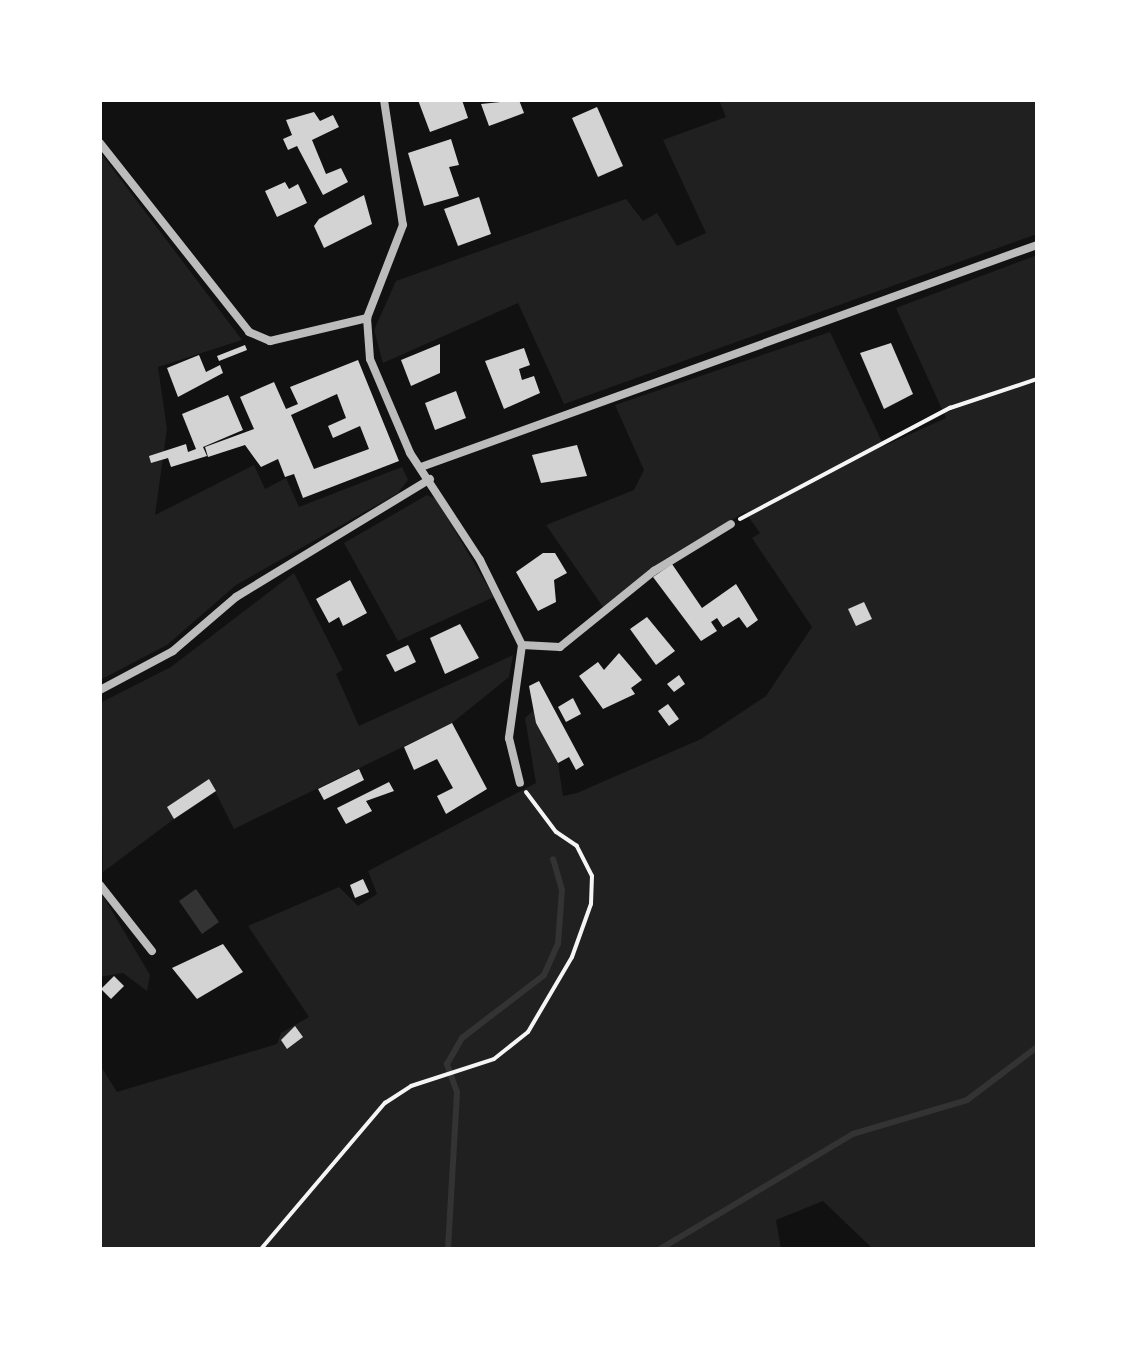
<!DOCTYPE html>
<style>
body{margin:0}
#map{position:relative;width:1137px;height:1349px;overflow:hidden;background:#111;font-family:Signika,sans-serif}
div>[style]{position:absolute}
.green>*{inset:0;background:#202020}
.water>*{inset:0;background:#333}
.stream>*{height:6px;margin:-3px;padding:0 3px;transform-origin:3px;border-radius:3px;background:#333}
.building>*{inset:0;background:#d3d3d3}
.path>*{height:4px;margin:-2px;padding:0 2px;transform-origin:2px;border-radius:2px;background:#f5f5f5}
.minor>*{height:8px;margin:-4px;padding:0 4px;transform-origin:4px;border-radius:4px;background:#bcbcbc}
span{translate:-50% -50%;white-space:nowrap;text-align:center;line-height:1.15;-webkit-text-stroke:8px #fff;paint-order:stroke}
.frame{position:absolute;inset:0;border:102px solid #fff;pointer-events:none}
</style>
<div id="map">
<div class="green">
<i style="clip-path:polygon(719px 100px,1037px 100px,1037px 234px,564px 404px,518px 303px,383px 363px,374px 330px,396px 281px,626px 199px,643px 221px,657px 213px,677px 246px,706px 233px,663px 140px,726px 117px)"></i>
<i style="clip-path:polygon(100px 152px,242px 340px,158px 367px,167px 429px,155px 515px,254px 465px,265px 489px,286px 478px,299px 507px,402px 467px,408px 480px,398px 493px,236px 585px,167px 645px,100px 680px)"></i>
<i style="clip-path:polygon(1037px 255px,1037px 1249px,873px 1249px,823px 1201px,776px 1220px,781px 1249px,100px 1249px,100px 1065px,117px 1092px,277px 1044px,281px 1033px,309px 1017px,248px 926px,339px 887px,358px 906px,377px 894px,368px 871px,536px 783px,525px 718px,534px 710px,558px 763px,563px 796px,577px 793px,701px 739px,745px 710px,766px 696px,812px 627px,752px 538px,760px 533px,745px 512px,663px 560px,603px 607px,546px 525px,634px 490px,644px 470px,615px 405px,830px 332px,884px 446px,946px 418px,896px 308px)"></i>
<i style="clip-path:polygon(427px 495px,436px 499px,494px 597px,398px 641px,344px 543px)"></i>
<i style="clip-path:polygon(294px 573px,343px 670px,336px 674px,359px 726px,513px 655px,509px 677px,452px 723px,234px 829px,209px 779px,167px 807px,174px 819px,103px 872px,100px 703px,171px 667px)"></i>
<i style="clip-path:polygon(100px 891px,150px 975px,147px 991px,123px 973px,100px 977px)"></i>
</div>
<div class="water">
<i style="clip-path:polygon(196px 889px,219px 922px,202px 934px,179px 901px)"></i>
</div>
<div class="stream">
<i style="left:448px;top:1249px;width:157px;rotate:-86.7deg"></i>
<i style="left:457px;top:1092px;width:30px;rotate:-110deg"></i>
<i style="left:447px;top:1064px;width:30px;rotate:-60deg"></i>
<i style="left:462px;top:1038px;width:103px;rotate:-37.5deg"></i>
<i style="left:544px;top:975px;width:34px;rotate:-66deg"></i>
<i style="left:558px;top:944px;width:54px;rotate:-85.8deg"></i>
<i style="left:562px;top:890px;width:32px;rotate:-106deg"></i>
<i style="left:660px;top:1249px;width:225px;rotate:-30.8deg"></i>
<i style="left:853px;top:1134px;width:119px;rotate:-16.6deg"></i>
<i style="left:967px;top:1100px;width:88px;rotate:-37.1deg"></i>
</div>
<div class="building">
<i style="clip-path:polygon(418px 100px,462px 100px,468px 118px,430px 132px)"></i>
<i style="clip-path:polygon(519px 100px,524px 113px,489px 126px,481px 104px)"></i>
<i style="clip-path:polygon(597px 107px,623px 166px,598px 177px,572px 118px)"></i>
<i style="clip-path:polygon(314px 112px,320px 121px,333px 115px,339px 127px,312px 140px,326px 174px,341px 168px,348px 182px,323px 195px,297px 146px,288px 150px,283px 139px,292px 135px,286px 120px)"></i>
<i style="clip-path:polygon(451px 139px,459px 165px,449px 167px,459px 196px,424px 206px,408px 153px)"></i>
<i style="clip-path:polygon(285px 182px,289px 189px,298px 184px,307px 203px,277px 217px,265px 191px)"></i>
<i style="clip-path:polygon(364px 195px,372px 224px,324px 248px,314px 226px,319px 219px)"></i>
<i style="clip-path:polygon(479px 197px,491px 234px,458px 246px,444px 209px)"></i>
<i style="clip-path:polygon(891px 343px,913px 394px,884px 409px,860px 353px)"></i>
<i style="clip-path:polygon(440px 344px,440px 373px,411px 386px,401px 360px)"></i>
<i style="clip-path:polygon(245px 345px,247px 350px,219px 361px,217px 356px)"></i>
<i style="clip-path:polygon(524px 348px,530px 365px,519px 369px,522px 380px,534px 376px,540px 393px,504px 409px,485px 361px)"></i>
<i style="clip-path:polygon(199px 355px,206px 372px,220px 365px,223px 373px,178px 397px,167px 368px)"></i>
<i style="clip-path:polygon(evenodd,358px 360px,399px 461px,303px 498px,294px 474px,285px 477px,278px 459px,261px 467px,245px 445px,208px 457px,205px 447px,254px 429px,240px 397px,274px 382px,286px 409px,298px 404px,290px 387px,358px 360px,337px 394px,346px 418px,328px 426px,333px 438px,360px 426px,369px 449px,314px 469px,291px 415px,337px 394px)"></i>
<i style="clip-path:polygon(456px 391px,466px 418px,435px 430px,425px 403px)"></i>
<i style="clip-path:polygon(228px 395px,243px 430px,203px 447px,207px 456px,171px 467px,168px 458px,151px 463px,149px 456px,186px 444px,188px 452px,196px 449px,182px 414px)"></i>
<i style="clip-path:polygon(577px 445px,587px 476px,541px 483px,532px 455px)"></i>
<i style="clip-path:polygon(543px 553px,555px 553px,567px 573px,554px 580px,556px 602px,538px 611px,516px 572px)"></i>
<i style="clip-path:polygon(672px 564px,702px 608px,736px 584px,758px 620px,747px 628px,739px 617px,723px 627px,717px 618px,711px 622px,717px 631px,701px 641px,653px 577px)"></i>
<i style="clip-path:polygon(350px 580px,367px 613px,343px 626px,339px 617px,329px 623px,316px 599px)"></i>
<i style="clip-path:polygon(864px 602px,872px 619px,856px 626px,848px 609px)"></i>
<i style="clip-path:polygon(647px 617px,675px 651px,656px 665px,630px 629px)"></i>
<i style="clip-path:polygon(460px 624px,479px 658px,445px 674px,430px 638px)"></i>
<i style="clip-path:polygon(408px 645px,416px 662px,395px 672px,386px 655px)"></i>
<i style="clip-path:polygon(619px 653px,642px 680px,631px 688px,635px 694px,603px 709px,579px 676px,598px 662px,604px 670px)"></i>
<i style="clip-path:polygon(679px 675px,685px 684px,674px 692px,667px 684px)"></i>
<i style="clip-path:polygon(539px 681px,584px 765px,576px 770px,569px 757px,558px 763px,536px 723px,529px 686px)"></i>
<i style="clip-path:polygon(573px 698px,581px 714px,566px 722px,558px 707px)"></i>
<i style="clip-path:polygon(668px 704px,679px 719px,669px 726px,658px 711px)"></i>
<i style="clip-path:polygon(452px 723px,487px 789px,446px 814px,437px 796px,453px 788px,437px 759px,414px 770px,404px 747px)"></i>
<i style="clip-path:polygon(359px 769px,364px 780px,324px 800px,318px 789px)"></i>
<i style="clip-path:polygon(209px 779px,216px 791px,174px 819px,167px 807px)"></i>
<i style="clip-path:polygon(389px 782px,394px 791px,366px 801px,372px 811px,346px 824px,337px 808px)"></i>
<i style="clip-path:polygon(363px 879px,369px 892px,355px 898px,350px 885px)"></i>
<i style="clip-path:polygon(223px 944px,243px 972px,197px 999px,172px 968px)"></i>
<i style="clip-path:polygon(114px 976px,124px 986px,111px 999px,101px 989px)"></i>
<i style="clip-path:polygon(295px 1026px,303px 1037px,287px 1049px,281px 1040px)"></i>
</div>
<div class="path">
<i style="left:740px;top:519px;width:238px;rotate:-27.9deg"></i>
<i style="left:950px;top:408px;width:92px;rotate:-18.4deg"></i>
<i style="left:261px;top:1249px;width:192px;rotate:-49.7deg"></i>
<i style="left:385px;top:1103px;width:31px;rotate:-33deg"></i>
<i style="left:411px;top:1086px;width:87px;rotate:-18deg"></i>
<i style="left:494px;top:1059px;width:43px;rotate:-38.5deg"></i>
<i style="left:528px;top:1032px;width:87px;rotate:-59.6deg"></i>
<i style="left:572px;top:957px;width:56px;rotate:-70.3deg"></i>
<i style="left:591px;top:904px;width:28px;rotate:-88deg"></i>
<i style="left:592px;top:876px;width:34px;rotate:-117deg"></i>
<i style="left:577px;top:846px;width:25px;rotate:-146deg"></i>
<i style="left:556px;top:832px;width:50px;rotate:-126.9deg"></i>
</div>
<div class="minor">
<i style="left:384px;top:100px;width:126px;rotate:81.4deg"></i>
<i style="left:403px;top:225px;width:100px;rotate:111.2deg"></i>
<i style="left:367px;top:318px;width:41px;rotate:85.8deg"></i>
<i style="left:370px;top:359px;width:102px;rotate:66.9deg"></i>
<i style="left:410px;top:453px;width:128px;rotate:56.8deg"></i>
<i style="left:480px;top:560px;width:95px;rotate:63.7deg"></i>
<i style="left:522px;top:645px;width:94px;rotate:98deg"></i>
<i style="left:509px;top:738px;width:46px;rotate:76.3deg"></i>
<i style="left:100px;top:143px;width:241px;rotate:51.7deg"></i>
<i style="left:249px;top:332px;width:23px;rotate:23deg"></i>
<i style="left:270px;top:341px;width:100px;rotate:-13.3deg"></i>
<i style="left:421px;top:467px;width:655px;rotate:-19.82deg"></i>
<i style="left:522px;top:645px;width:38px;rotate:3deg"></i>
<i style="left:560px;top:647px;width:121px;rotate:-39deg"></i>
<i style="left:654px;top:571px;width:90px;rotate:-31.4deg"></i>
<i style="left:100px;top:690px;width:83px;rotate:-28.1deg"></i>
<i style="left:173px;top:651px;width:83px;rotate:-40.6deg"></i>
<i style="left:236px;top:597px;width:227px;rotate:-31.3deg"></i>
<i style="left:100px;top:885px;width:84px;rotate:51.8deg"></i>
</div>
<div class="frame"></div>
</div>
